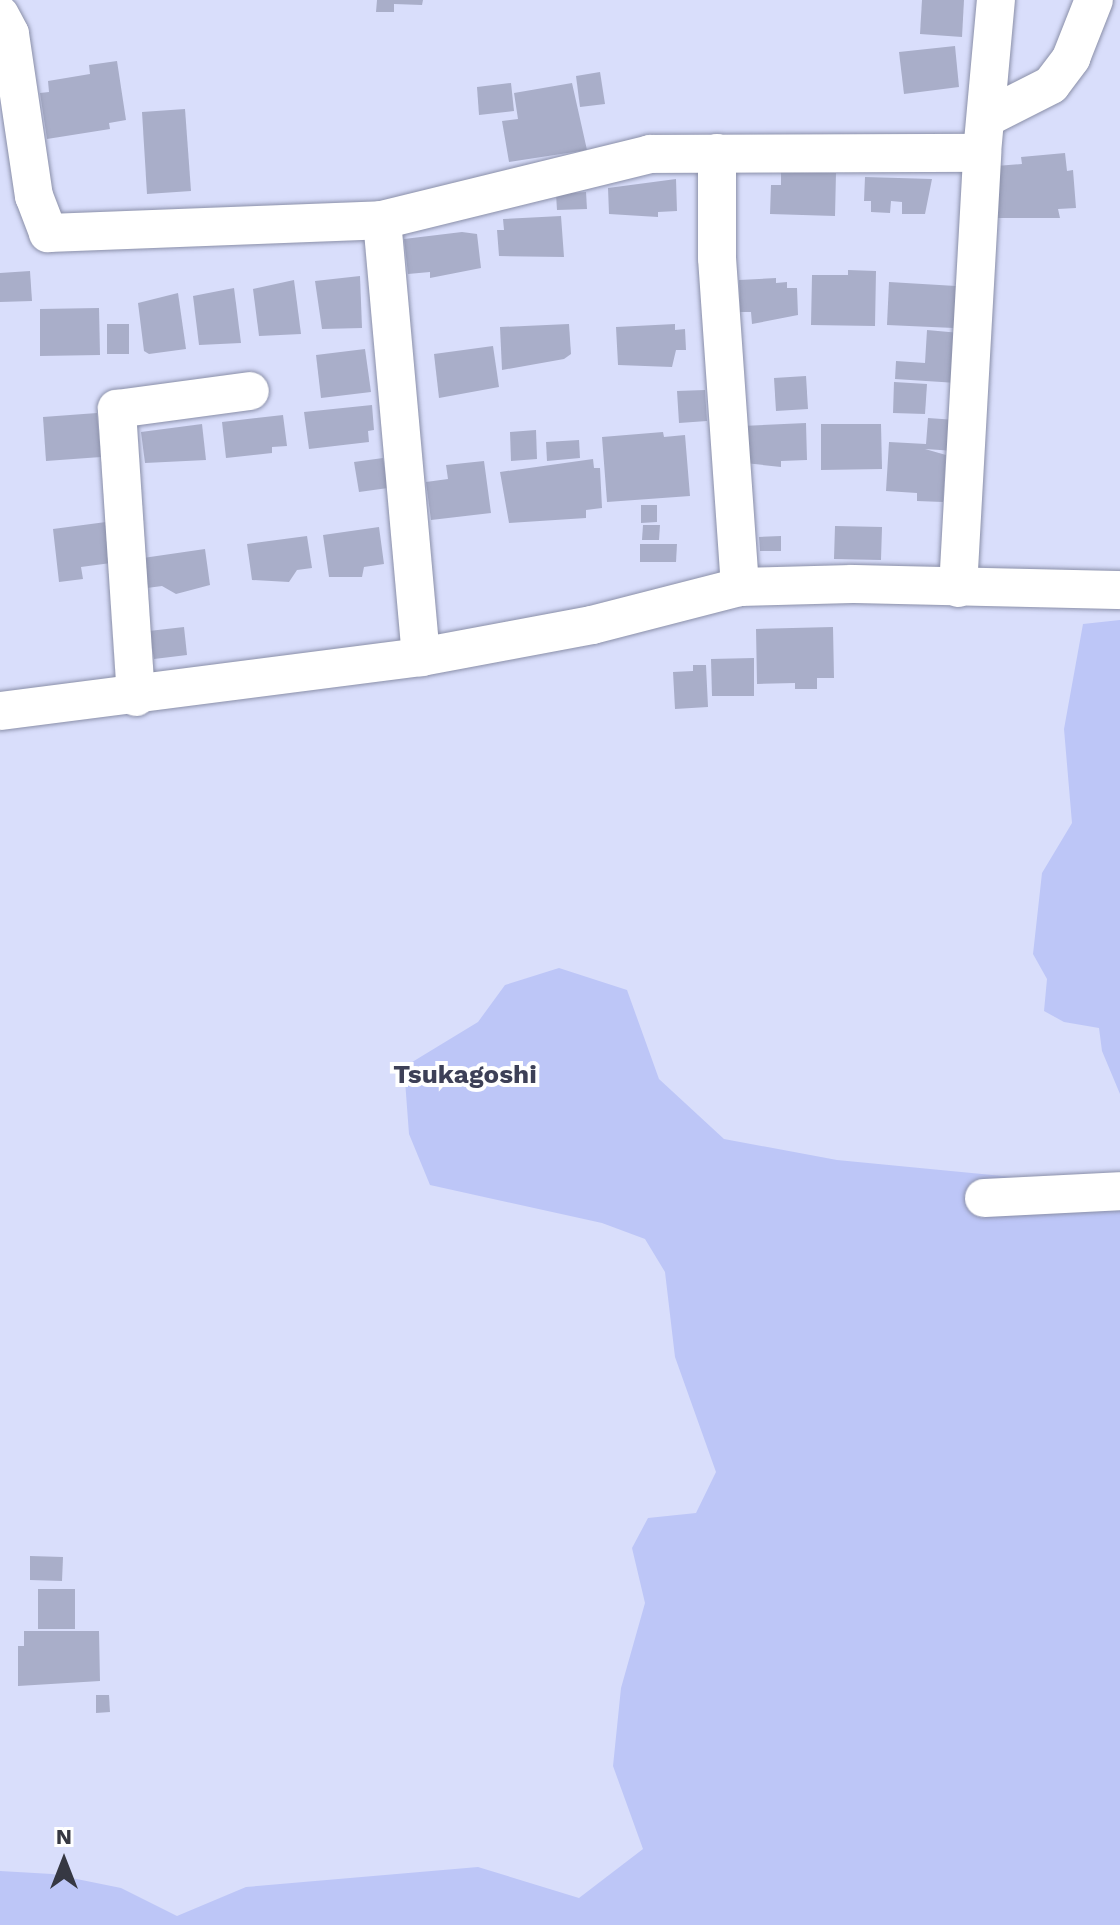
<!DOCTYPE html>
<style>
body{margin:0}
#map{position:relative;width:1120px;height:1925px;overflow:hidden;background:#d9defb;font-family:"Work Sans",sans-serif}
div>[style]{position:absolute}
.green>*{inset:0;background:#bdc6f7}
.building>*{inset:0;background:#a9aec9}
.roads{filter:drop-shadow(0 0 2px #8a8fa8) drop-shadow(0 0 2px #8a8fa8)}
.street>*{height:38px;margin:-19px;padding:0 19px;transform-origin:19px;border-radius:19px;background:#fff}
span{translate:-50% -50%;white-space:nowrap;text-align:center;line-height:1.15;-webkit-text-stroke:8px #fff;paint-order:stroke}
.quarter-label{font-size:26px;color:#3d4057;font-weight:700}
.north{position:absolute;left:24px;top:1821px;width:80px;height:80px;-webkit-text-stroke:6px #fff;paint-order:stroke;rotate:0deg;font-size:22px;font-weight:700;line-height:32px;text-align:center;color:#363843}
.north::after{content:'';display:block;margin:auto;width:28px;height:36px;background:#363843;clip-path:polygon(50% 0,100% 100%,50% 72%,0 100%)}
</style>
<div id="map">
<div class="green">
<i style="clip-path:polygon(1120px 620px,1120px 1094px,1102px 1051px,1099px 1028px,1064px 1022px,1044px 1011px,1047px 979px,1033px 954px,1042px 873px,1072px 823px,1064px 729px,1083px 624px)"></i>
<i style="clip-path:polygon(559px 968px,627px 990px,659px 1079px,724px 1139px,837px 1160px,1043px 1180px,1120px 1197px,1120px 1925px,0 1925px,0 1871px,52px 1874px,121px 1888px,177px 1916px,246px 1887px,478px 1867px,579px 1898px,643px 1849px,613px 1766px,621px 1688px,645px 1603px,632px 1548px,648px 1518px,696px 1513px,716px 1472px,675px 1357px,665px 1272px,645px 1239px,602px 1223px,430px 1185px,409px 1134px,404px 1067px,478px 1022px,505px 985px)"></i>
</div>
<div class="building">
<i style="clip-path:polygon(377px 0,423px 0,422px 5px,394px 4px,394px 12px,376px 12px)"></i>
<i style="clip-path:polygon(922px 0,964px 0,962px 37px,920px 34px)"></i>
<i style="clip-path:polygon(955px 46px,959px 87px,904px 94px,899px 52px)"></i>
<i style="clip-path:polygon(117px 61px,126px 120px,109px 123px,110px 129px,47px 139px,40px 93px,49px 92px,48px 81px,90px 74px,89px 65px)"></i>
<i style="clip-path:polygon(600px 72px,605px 104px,580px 107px,576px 76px)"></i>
<i style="clip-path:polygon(511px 83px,514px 111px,479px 115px,477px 87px)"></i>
<i style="clip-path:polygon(572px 83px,587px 150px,509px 162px,502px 121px,518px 119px,514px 93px)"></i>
<i style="clip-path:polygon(185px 109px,191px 191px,147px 194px,142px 112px)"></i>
<i style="clip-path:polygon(1065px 153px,1067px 171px,1073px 170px,1076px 208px,1058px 209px,1060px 218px,995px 218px,996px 166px,1022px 164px,1021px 157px)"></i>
<i style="clip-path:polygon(781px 172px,836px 173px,835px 216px,770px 214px,771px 185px,781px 185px)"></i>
<i style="clip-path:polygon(865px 177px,932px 179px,925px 214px,902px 214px,902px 202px,891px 201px,890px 213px,871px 212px,871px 201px,864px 201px)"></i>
<i style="clip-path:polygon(676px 179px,677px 211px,658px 212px,658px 217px,609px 214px,608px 188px)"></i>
<i style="clip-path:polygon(586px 192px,587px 209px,557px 210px,556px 194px)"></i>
<i style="clip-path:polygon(561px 216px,564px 257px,499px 256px,497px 230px,504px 230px,503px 219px)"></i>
<i style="clip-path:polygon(462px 232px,477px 234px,481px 268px,430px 278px,430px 272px,408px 274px,404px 239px)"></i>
<i style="clip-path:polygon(848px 270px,876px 271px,875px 326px,811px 325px,812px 275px,848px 275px)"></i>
<i style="clip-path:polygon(30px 271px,32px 301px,0 302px,0 273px)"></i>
<i style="clip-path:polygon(360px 276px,362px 328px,322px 329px,315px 281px)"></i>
<i style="clip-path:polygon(776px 278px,776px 283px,787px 282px,787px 288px,797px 288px,798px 315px,752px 324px,751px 312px,740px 312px,739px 280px)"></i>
<i style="clip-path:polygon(294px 280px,301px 334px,259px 336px,253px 289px)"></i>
<i style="clip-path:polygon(889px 282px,956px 286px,954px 328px,887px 325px)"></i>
<i style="clip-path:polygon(234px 288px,241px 343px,199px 345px,193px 296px)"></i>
<i style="clip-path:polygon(178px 293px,186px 349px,149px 354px,144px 351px,138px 303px)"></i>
<i style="clip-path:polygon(99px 308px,100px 355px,40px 356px,40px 309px)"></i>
<i style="clip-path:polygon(107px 324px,129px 324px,129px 354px,107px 354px)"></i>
<i style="clip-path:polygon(569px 324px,571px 354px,564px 359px,502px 370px,500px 327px)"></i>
<i style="clip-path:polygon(675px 324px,675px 330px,685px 329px,686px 350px,676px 350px,672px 367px,618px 365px,616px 327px)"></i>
<i style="clip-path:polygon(927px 330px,960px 333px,957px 383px,895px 379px,896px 361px,925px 363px)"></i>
<i style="clip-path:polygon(493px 346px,499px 387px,439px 398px,434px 354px)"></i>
<i style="clip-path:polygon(365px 349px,371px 392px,321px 398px,316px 355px)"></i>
<i style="clip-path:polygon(806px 376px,808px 409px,776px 411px,774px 378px)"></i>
<i style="clip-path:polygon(894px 382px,927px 384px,925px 414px,893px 413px)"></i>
<i style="clip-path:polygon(705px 390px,707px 421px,679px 423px,677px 391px)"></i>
<i style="clip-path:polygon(372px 405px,374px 430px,368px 431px,369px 442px,309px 449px,304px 412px)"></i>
<i style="clip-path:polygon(97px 413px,101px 457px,46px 461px,43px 417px)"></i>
<i style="clip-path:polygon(283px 415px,287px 446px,272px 447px,272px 453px,226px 458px,222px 422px)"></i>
<i style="clip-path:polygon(928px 418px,956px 420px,955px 451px,925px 449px,946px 455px,943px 502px,917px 501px,917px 493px,886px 491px,889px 442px,926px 444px)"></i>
<i style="clip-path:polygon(806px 423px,807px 460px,781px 461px,781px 467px,745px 463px,742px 426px)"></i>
<i style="clip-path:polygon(202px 424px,206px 460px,145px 463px,141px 432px)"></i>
<i style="clip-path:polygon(821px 424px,881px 424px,882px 469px,821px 470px)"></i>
<i style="clip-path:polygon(536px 430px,537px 459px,511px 461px,510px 432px)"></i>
<i style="clip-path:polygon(663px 432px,664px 437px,685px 435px,690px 496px,607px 502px,602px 437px)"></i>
<i style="clip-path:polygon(579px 440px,580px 458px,547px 461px,546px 442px)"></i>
<i style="clip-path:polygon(383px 458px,388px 488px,359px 492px,354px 462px)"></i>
<i style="clip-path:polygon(593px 459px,594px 468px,600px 468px,602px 508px,586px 510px,586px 518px,509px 523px,500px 472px)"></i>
<i style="clip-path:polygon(484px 461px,491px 513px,431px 520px,426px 482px,448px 479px,446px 465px)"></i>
<i style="clip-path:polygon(641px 505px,657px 505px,657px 522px,641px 523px)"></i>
<i style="clip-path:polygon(106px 522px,111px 563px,81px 567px,83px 579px,59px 582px,53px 529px)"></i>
<i style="clip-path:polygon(643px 525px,660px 525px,659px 540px,642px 540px)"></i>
<i style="clip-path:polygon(835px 526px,882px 527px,881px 560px,834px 559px)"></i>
<i style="clip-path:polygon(379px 527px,384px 564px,364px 567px,362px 577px,329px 577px,323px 535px)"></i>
<i style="clip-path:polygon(307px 536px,312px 568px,297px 570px,289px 582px,252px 580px,247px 544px)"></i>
<i style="clip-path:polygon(781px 536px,781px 551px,760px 551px,759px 537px)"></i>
<i style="clip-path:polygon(640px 544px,677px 544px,676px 562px,640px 562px)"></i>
<i style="clip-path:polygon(205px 549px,210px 585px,176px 594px,162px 586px,147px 588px,143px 558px)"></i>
<i style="clip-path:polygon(184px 627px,187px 655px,154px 659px,149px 631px)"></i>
<i style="clip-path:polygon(833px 627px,834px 678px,817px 678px,817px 689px,795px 689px,795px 683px,757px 684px,756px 629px)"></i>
<i style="clip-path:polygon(754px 658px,754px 696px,712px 696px,711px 659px)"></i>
<i style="clip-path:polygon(693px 665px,706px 665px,708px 707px,675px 709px,673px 672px,693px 671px)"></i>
<i style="clip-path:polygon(30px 1556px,63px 1557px,62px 1581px,30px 1580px)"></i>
<i style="clip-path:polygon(38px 1589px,75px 1589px,75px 1629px,38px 1629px)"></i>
<i style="clip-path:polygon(24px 1631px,99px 1631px,100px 1681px,18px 1686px,18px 1646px,24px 1646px)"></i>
<i style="clip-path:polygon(96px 1695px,109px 1695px,110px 1712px,96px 1713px)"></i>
</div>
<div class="roads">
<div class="street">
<i style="left:0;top:15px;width:21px;rotate:62deg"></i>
<i style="left:10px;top:34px;width:164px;rotate:81.6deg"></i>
<i style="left:34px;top:196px;width:40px;rotate:69deg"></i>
<i style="left:48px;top:233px;width:334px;rotate:-2.2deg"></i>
<i style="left:382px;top:220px;width:276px;rotate:-13.8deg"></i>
<i style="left:650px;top:154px;width:332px;rotate:-0.2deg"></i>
<i style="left:986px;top:118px;width:73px;rotate:-26.9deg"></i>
<i style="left:1051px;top:85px;width:34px;rotate:-53deg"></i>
<i style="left:1071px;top:58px;width:62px;rotate:-68.4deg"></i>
<i style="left:717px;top:153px;width:105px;rotate:90deg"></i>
<i style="left:717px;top:258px;width:330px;rotate:86deg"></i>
<i style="left:382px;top:220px;width:439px;rotate:84.9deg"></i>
<i style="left:958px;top:588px;width:436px;rotate:-86.8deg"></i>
<i style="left:982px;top:153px;width:154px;rotate:-84.8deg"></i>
<i style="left:136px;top:697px;width:289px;rotate:-93.8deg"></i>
<i style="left:117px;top:409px;width:134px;rotate:-7.7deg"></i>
<i style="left:0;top:711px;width:424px;rotate:-7.3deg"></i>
<i style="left:421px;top:657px;width:174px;rotate:-10.6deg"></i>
<i style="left:592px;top:625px;width:153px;rotate:-14.4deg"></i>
<i style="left:740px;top:587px;width:112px;rotate:-1.5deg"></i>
<i style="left:852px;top:584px;width:268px;rotate:1.3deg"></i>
<i style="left:984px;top:1198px;width:136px;rotate:-2.9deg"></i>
</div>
</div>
<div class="quarter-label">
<span style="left:465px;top:1075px">Tsukagoshi</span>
</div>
<div class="north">N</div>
</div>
